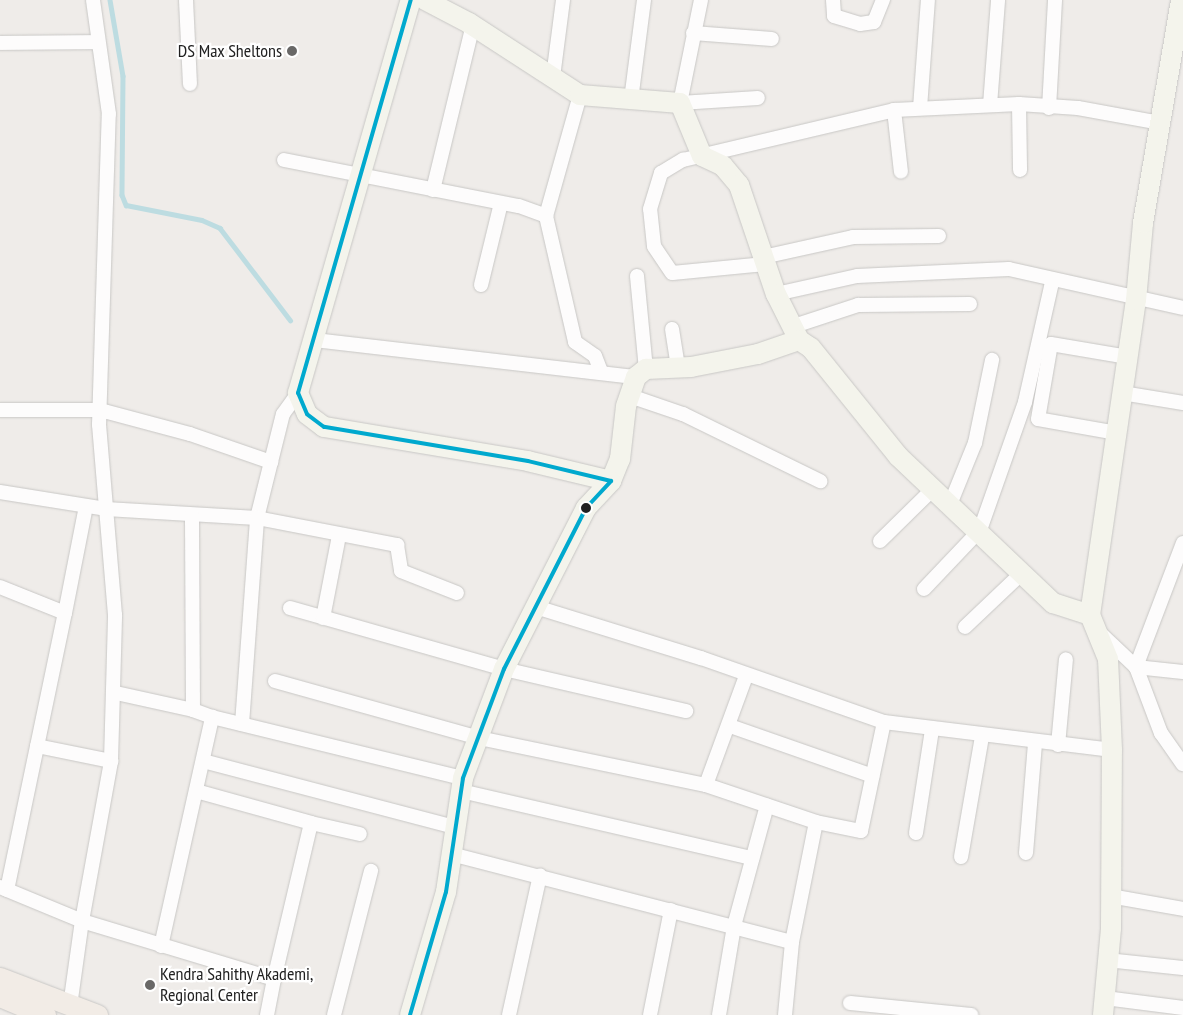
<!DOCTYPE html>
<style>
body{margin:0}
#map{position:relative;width:1183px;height:1015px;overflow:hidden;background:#efece9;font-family:"PT Sans Narrow",sans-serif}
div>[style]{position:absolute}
.stream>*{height:4.5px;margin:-2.25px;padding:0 2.25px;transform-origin:2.25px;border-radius:2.25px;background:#bddce1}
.roads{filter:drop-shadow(0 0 1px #c8c7c5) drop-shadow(0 0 1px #c8c7c5)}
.street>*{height:14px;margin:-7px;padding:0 7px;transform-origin:7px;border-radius:7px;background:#fdfcfc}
.secondary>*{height:20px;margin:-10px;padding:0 10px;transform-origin:10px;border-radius:10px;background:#f4f4ec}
.primary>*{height:21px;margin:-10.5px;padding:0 10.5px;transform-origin:10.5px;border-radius:10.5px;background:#f2ece6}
.bus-1>*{height:4px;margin:-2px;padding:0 2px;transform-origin:2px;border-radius:2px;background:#00a9ce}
.dots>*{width:14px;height:14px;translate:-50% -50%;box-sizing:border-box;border:2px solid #fff;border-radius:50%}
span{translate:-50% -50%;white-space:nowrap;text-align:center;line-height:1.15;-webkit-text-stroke:4.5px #fff;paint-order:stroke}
.poi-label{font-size:18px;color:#212121}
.right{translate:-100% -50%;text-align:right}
.left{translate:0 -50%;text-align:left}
</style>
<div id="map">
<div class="stream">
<i style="left:110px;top:0;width:77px;rotate:80.3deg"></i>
<i style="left:123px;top:76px;width:119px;rotate:90.5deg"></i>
<i style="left:122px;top:195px;width:11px;rotate:68deg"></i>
<i style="left:126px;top:205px;width:77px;rotate:11.2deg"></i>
<i style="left:202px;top:220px;width:20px;rotate:24deg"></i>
<i style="left:220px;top:228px;width:116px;rotate:52.7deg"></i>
</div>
<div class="roads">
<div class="street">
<i style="left:186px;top:0;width:84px;rotate:87.3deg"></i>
<i style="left:701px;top:0;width:105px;rotate:101.5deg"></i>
<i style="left:680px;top:103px;width:78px;rotate:-3.7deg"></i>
<i style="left:833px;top:0;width:16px;rotate:86deg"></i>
<i style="left:834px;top:16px;width:27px;rotate:17deg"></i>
<i style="left:860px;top:24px;width:14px;rotate:-8deg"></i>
<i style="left:874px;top:22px;width:24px;rotate:-68deg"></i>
<i style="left:693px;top:33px;width:79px;rotate:4.3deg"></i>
<i style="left:0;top:43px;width:98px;rotate:-0.6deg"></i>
<i style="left:553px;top:77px;width:78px;rotate:-82.6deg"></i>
<i style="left:631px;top:100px;width:101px;rotate:-82.6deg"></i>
<i style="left:1019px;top:104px;width:66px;rotate:89.1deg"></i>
<i style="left:990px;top:105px;width:105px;rotate:-85.6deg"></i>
<i style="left:920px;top:108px;width:108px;rotate:-85.8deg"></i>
<i style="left:1049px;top:108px;width:108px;rotate:-86.8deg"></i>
<i style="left:894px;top:110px;width:62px;rotate:83.6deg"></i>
<i style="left:284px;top:160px;width:239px;rotate:11.1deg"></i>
<i style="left:519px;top:206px;width:29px;rotate:20deg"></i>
<i style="left:546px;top:216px;width:126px;rotate:-74.3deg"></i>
<i style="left:433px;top:190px;width:170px;rotate:-76.4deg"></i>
<i style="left:546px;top:216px;width:129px;rotate:77deg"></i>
<i style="left:575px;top:342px;width:24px;rotate:35deg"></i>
<i style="left:595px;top:356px;width:17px;rotate:69deg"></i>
<i style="left:763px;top:257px;width:92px;rotate:-12.5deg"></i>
<i style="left:853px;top:237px;width:86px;rotate:-0.7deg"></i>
<i style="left:765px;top:264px;width:93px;rotate:174.5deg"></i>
<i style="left:672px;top:273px;width:32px;rotate:-124deg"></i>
<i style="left:654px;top:246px;width:37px;rotate:-96deg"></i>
<i style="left:650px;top:209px;width:38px;rotate:-73deg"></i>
<i style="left:661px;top:173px;width:26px;rotate:-31deg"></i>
<i style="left:683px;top:160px;width:217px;rotate:-13.3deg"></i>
<i style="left:894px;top:110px;width:125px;rotate:-2.7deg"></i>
<i style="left:1019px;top:104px;width:59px;rotate:3.9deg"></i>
<i style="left:1078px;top:108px;width:83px;rotate:10.4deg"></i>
<i style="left:637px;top:276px;width:93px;rotate:84.5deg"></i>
<i style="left:481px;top:285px;width:84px;rotate:-76.3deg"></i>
<i style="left:776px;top:294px;width:83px;rotate:-12.5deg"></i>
<i style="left:857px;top:276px;width:152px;rotate:-2.6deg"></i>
<i style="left:1009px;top:269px;width:178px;rotate:12.6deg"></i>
<i style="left:791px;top:327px;width:71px;rotate:-18.2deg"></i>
<i style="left:858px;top:305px;width:112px;rotate:-0.5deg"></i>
<i style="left:672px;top:329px;width:37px;rotate:81deg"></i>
<i style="left:315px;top:340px;width:323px;rotate:6.6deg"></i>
<i style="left:1122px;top:393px;width:62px;rotate:9.3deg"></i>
<i style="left:630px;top:396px;width:56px;rotate:18.8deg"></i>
<i style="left:683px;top:414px;width:153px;rotate:26.1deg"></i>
<i style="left:0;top:410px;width:100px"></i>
<i style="left:100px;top:410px;width:93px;rotate:14.9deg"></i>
<i style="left:190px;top:434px;width:86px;rotate:19.1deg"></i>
<i style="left:1117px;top:433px;width:80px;rotate:-170deg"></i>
<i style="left:1038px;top:419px;width:76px;rotate:-80.2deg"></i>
<i style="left:1051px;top:344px;width:78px;rotate:9.6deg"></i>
<i style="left:0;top:492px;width:107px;rotate:9.1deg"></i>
<i style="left:106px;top:509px;width:151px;rotate:3.4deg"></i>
<i style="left:257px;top:518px;width:107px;rotate:-76deg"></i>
<i style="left:283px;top:414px;width:26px;rotate:-54deg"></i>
<i style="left:951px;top:502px;width:64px;rotate:-67.9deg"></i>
<i style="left:975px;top:443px;width:85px;rotate:-78.4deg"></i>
<i style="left:880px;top:541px;width:76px;rotate:-44.5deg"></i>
<i style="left:1183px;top:543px;width:133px;rotate:110.8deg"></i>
<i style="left:1136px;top:667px;width:47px;rotate:6.1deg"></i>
<i style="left:0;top:587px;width:70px;rotate:21.8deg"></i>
<i style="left:65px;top:613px;width:109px;rotate:-78.9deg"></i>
<i style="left:924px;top:589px;width:81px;rotate:-46.5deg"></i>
<i style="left:980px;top:530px;width:136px;rotate:-70.6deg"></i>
<i style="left:1025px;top:402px;width:123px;rotate:-77.3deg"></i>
<i style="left:290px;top:608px;width:223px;rotate:15.9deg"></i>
<i style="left:504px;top:669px;width:187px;rotate:13deg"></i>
<i style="left:539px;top:608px;width:170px;rotate:17.2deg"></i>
<i style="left:701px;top:658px;width:194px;rotate:19.3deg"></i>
<i style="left:884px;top:722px;width:230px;rotate:7deg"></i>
<i style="left:323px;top:618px;width:84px;rotate:-79deg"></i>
<i style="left:965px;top:627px;width:79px;rotate:-43.5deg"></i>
<i style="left:1099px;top:632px;width:51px;rotate:43.4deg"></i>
<i style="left:1136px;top:667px;width:71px;rotate:69.3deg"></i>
<i style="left:1161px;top:733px;width:38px;rotate:55deg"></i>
<i style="left:746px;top:676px;width:116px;rotate:110.2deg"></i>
<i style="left:706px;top:785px;width:116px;rotate:18.6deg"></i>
<i style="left:816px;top:822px;width:46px;rotate:11.3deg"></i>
<i style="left:861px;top:831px;width:111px;rotate:-78.1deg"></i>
<i style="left:275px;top:681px;width:212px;rotate:15.6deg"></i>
<i style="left:479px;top:738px;width:232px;rotate:11.7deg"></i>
<i style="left:116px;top:693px;width:79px;rotate:12.4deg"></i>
<i style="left:212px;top:717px;width:258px;rotate:13.7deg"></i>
<i style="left:242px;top:724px;width:207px;rotate:-85.8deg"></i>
<i style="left:257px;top:518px;width:143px;rotate:10.9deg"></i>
<i style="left:397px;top:545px;width:26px;rotate:81deg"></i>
<i style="left:401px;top:571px;width:60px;rotate:21.4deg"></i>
<i style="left:730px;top:726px;width:151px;rotate:19.3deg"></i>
<i style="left:1058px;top:745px;width:86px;rotate:-84.7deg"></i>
<i style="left:37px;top:746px;width:76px;rotate:11.5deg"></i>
<i style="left:203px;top:761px;width:260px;rotate:14.7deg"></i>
<i style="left:196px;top:791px;width:119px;rotate:15.5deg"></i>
<i style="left:311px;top:823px;width:160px;rotate:103.3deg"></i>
<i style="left:461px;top:791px;width:299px;rotate:13deg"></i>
<i style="left:311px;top:823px;width:50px;rotate:12.7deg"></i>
<i style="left:916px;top:833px;width:104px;rotate:-81.2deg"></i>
<i style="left:1026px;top:853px;width:110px;rotate:-85.3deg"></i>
<i style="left:451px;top:854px;width:352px;rotate:14.5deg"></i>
<i style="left:961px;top:857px;width:122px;rotate:-80.1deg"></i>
<i style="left:0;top:887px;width:89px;rotate:22.5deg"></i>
<i style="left:82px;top:921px;width:163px;rotate:-79.7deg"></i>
<i style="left:111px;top:761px;width:146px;rotate:-88.4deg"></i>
<i style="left:115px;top:615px;width:191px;rotate:-94.8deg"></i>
<i style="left:99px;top:425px;width:311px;rotate:-88.2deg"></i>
<i style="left:109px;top:114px;width:115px;rotate:-98deg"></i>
<i style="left:7px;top:890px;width:283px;rotate:-78.2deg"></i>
<i style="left:1110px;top:896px;width:74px;rotate:10.1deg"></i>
<i style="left:161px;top:946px;width:235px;rotate:-77.4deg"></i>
<i style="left:212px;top:717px;width:20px;rotate:-160deg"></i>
<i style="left:193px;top:710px;width:195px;rotate:-90.3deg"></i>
<i style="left:1107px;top:960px;width:76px;rotate:6deg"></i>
<i style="left:1105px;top:998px;width:79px;rotate:7.3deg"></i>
<i style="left:850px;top:1003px;width:122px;rotate:5.7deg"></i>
<i style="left:70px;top:1006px;width:86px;rotate:-82deg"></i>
<i style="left:82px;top:921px;width:201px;rotate:16.8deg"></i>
<i style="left:274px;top:979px;width:37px;rotate:101deg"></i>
<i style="left:334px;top:1015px;width:149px;rotate:-75.6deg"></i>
<i style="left:509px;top:1015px;width:143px;rotate:-77.5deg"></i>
<i style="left:650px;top:1015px;width:107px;rotate:-78.7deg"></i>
<i style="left:719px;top:1015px;width:90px;rotate:-80.4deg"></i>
<i style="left:734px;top:926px;width:125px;rotate:-74.7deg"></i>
<i style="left:785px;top:1015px;width:73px;rotate:-84.5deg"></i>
<i style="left:792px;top:942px;width:122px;rotate:-78.7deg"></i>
</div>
<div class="secondary">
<i style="left:425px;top:0;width:50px;rotate:27.6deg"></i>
<i style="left:469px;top:23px;width:132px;rotate:33deg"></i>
<i style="left:580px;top:95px;width:100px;rotate:4.6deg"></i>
<i style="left:680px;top:103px;width:57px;rotate:67.5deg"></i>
<i style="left:702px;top:156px;width:23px;rotate:25deg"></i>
<i style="left:723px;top:166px;width:25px;rotate:50deg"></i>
<i style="left:739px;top:185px;width:115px;rotate:71.3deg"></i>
<i style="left:776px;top:294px;width:51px;rotate:63.4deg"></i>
<i style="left:799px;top:340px;width:14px;rotate:34deg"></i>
<i style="left:811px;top:348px;width:139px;rotate:51.1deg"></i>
<i style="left:898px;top:456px;width:214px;rotate:43.5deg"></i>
<i style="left:1053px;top:603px;width:39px;rotate:18deg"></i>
<i style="left:611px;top:481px;width:24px;rotate:-68deg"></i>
<i style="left:620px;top:459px;width:53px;rotate:-83.5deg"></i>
<i style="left:626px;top:406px;width:31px;rotate:-71deg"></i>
<i style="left:636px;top:377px;width:13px;rotate:-39deg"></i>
<i style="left:646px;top:369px;width:45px;rotate:-2.5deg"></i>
<i style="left:691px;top:367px;width:68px;rotate:-11deg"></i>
<i style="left:758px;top:354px;width:43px;rotate:-18.9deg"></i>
<i style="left:410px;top:1015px;width:128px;rotate:-73.7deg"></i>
<i style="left:446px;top:892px;width:115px;rotate:-81.5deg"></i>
<i style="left:463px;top:778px;width:116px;rotate:-69.4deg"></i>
<i style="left:504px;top:669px;width:181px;rotate:-63deg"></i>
<i style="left:586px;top:508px;width:37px;rotate:-47deg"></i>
<i style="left:611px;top:481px;width:85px;rotate:-166.5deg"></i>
<i style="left:528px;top:461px;width:207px;rotate:-170.5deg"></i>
<i style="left:324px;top:427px;width:21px;rotate:-143deg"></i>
<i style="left:307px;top:414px;width:23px;rotate:-113deg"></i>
<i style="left:298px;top:393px;width:409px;rotate:-74deg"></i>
<i style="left:1103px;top:1015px;width:87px;rotate:-84.7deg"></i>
<i style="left:1111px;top:928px;width:178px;rotate:-89.7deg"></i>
<i style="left:1112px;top:750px;width:91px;rotate:-92.5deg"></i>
<i style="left:1108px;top:659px;width:48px;rotate:-112.2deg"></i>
<i style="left:1090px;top:615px;width:318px;rotate:-81.7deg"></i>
<i style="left:1136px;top:300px;width:77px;rotate:-84.8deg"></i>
<i style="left:1143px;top:223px;width:226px;rotate:-80.3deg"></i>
</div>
<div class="primary">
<i style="left:0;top:978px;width:104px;rotate:20.9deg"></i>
<i style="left:0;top:996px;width:49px;rotate:22.9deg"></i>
</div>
</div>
<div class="bus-1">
<i style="left:410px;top:1015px;width:128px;rotate:-73.7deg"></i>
<i style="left:446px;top:892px;width:115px;rotate:-81.5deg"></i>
<i style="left:463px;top:778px;width:116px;rotate:-69.4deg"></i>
<i style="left:504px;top:669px;width:181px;rotate:-63deg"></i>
<i style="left:586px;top:508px;width:37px;rotate:-47deg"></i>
<i style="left:611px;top:481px;width:85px;rotate:-166.5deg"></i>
<i style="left:528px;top:461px;width:207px;rotate:-170.5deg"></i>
<i style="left:324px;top:427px;width:21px;rotate:-143deg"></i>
<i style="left:307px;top:414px;width:23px;rotate:-113deg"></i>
<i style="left:298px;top:393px;width:409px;rotate:-74deg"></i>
</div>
<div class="dots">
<i style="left:292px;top:51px;background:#696867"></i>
<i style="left:586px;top:508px;background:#212121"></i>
<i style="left:150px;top:985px;background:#696867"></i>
</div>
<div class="poi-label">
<span class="right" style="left:282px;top:51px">DS Max Sheltons</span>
<span class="left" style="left:160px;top:985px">Kendra Sahithy Akademi,<br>Regional Center</span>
</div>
</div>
